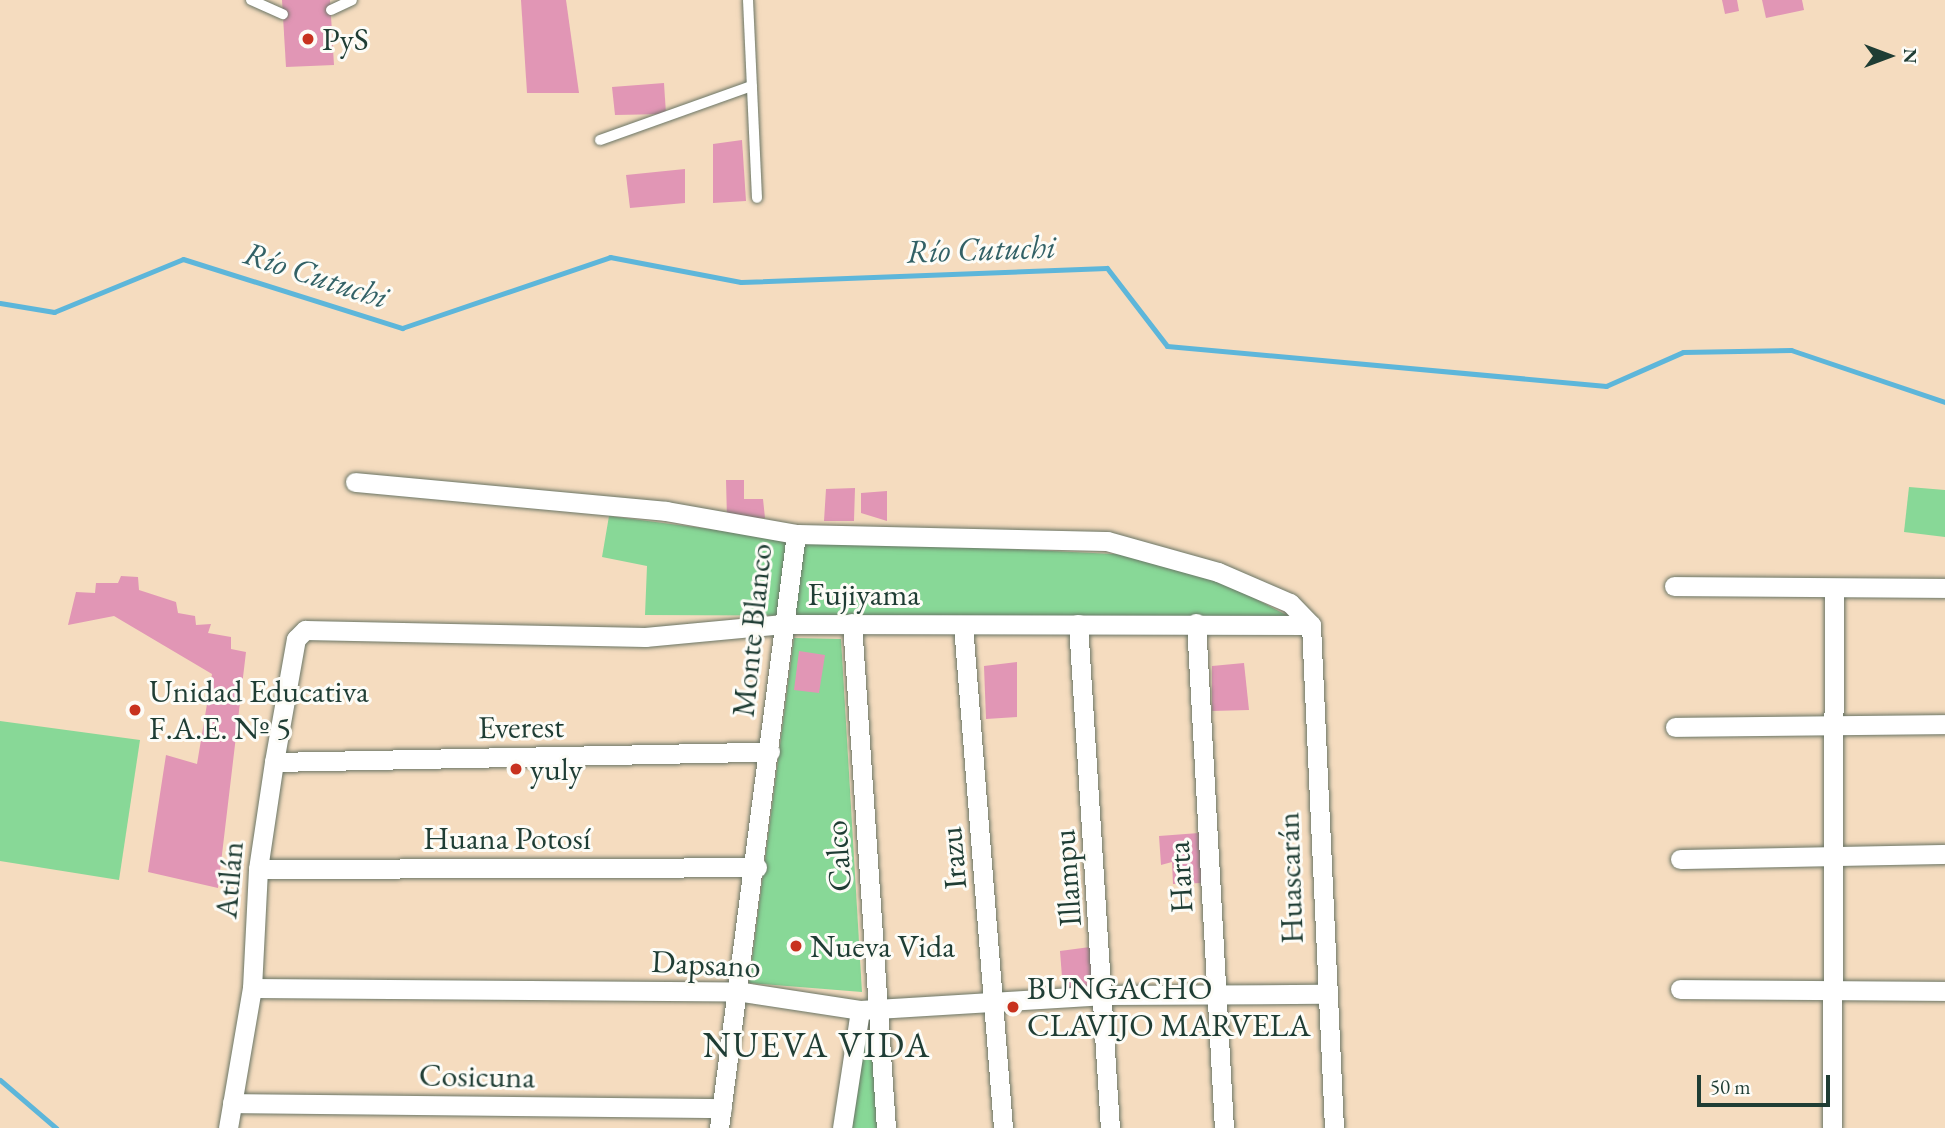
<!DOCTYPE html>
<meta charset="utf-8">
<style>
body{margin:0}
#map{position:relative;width:1945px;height:1128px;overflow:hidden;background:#f5dcbf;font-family:"EB Garamond",serif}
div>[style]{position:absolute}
.green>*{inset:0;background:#88d897}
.stream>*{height:5px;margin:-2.5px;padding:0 2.5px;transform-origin:2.5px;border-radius:2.5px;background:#5db6da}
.building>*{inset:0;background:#e196b5}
.roads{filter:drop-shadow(0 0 2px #6a7565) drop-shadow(0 0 2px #6a7565)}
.service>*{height:10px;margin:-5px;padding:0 5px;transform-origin:5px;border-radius:5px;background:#fff}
.minor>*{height:19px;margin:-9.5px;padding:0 9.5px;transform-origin:9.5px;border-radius:9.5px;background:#fff}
.dots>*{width:19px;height:19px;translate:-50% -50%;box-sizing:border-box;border:4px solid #fdfcf7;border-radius:50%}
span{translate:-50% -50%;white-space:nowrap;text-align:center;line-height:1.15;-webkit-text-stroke:6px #fdfcf7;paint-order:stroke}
.poi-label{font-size:32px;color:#1f3d34}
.left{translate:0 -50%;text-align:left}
.street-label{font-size:32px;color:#1f3d34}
.water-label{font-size:33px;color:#326166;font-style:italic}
.quarter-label{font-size:35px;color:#1f3d34;letter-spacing:2px}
.north{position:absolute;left:1854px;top:21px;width:70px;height:70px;-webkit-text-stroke:5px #fdfcf7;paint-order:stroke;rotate:90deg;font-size:19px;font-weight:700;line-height:28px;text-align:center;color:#1f3d34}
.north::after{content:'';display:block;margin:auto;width:24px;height:32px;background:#1f3d34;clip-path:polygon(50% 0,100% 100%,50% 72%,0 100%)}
.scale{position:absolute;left:1697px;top:1075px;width:133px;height:32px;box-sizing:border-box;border:4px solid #1f3d34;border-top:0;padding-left:9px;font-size:21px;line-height:24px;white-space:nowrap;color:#1f3d34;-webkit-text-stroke:5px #fdfcf7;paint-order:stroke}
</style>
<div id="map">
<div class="green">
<i style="clip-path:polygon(1909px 487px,1945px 490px,1945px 537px,1904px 532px)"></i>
<i style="clip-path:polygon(609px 516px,780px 538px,1134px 555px,1220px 580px,1292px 618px,645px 615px,647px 566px,602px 557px)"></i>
<i style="clip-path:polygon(794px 638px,841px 639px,862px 992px,749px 983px)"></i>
<i style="clip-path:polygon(0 721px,140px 740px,119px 880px,0 861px)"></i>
<i style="clip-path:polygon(866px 1034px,873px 1034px,878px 1128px,852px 1128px)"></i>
</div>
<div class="stream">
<i style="left:0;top:303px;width:55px;rotate:9.5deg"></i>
<i style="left:54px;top:312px;width:139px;rotate:-22.3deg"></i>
<i style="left:183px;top:259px;width:230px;rotate:17.5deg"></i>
<i style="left:402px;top:328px;width:220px;rotate:-18.8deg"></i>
<i style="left:610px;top:257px;width:133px;rotate:10.8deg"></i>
<i style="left:741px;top:282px;width:366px;rotate:-2.2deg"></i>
<i style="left:1107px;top:268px;width:98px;rotate:52.4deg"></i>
<i style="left:1167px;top:346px;width:441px;rotate:5.2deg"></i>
<i style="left:1606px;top:386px;width:84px;rotate:-23.8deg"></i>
<i style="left:1683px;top:352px;width:108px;rotate:-1.1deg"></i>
<i style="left:1791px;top:350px;width:163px;rotate:18.7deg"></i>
<i style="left:0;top:1080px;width:74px;rotate:40.6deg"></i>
</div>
<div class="building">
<i style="clip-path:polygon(282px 0,330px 0,334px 65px,286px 67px)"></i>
<i style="clip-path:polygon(521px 0,566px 0,579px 93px,527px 93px)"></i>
<i style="clip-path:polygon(1722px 0,1737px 0,1739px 11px,1725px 14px)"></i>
<i style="clip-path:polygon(1762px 0,1802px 0,1804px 10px,1766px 18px)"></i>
<i style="clip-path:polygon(664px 83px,666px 114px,615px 115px,612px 87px)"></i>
<i style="clip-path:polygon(742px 140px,746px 201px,713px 203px,713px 144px)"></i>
<i style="clip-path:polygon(685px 169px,685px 203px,630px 208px,626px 175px)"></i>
<i style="clip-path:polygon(726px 480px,744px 480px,744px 499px,763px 499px,765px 518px,727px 519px)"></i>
<i style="clip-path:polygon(855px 488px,854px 521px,824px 521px,826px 489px)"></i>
<i style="clip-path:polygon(887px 491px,887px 521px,861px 513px,861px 493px)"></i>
<i style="clip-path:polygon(121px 576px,138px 577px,139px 590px,176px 602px,178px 613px,195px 616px,196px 625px,211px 624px,208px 633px,231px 637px,231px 649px,246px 652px,218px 888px,148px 872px,166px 755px,197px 764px,212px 674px,114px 616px,68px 625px,76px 592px,95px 593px,96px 583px,118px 583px)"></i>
<i style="clip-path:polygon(799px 651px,825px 655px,819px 693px,794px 690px)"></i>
<i style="clip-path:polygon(1017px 662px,1017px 717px,986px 719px,984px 666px)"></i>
<i style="clip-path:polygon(1244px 663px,1249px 710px,1212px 711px,1212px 666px)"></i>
<i style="clip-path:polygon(1199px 833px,1202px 883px,1173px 884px,1172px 862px,1161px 865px,1159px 836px)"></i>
<i style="clip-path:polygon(1090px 947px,1093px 991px,1063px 990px,1060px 951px)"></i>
</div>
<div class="roads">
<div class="service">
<i style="left:251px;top:0;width:35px;rotate:24deg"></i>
<i style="left:748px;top:0;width:198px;rotate:87.4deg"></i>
<i style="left:331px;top:10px;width:23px;rotate:-25deg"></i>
<i style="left:600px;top:140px;width:161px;rotate:-19.6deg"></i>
</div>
<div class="minor">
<i style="left:355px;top:482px;width:312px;rotate:5.3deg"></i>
<i style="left:666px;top:511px;width:132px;rotate:10deg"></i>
<i style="left:796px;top:534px;width:599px;rotate:97.39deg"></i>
<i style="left:796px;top:534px;width:311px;rotate:1.3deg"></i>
<i style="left:1107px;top:541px;width:115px;rotate:15.6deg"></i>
<i style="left:1218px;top:572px;width:78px;rotate:23.3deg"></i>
<i style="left:1290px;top:603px;width:30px;rotate:46deg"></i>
<i style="left:1674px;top:586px;width:271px;rotate:0.4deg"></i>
<i style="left:852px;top:623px;width:506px;rotate:86.15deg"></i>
<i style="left:1196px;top:623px;width:506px;rotate:86.83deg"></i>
<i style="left:1078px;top:624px;width:505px;rotate:86.37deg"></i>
<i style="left:963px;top:625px;width:505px;rotate:85.45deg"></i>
<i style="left:1311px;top:625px;width:504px;rotate:87.38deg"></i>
<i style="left:1675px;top:727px;width:270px;rotate:-0.6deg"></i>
<i style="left:274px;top:762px;width:496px;rotate:-1.2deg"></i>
<i style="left:1680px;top:859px;width:265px;rotate:-1.1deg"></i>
<i style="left:258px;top:869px;width:499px;rotate:-0.2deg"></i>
<i style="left:252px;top:988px;width:484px;rotate:0.4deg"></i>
<i style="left:736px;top:991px;width:125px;rotate:8.7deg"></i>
<i style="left:860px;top:1010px;width:246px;rotate:-3.5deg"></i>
<i style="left:1106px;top:995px;width:218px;rotate:-0.3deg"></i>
<i style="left:1680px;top:989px;width:265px;rotate:0.4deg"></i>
<i style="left:232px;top:1103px;width:490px;rotate:0.6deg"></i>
<i style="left:228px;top:1128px;width:142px;rotate:-80.3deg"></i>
<i style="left:252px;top:988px;width:119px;rotate:-87.1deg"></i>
<i style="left:258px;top:869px;width:108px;rotate:-81.5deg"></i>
<i style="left:274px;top:762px;width:125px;rotate:-79.9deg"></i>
<i style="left:296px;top:639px;width:13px;rotate:-45deg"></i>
<i style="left:305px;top:630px;width:340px;rotate:1.2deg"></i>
<i style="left:645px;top:637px;width:139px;rotate:-5.4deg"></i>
<i style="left:783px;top:624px;width:528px;rotate:0.11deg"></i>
<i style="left:842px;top:1128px;width:119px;rotate:-81.3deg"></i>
<i style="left:1832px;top:1128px;width:539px;rotate:-89.79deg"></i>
</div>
</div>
<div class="dots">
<i style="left:308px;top:39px;background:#c8321e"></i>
<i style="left:135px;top:710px;background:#c8321e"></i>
<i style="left:516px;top:769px;background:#c8321e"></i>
<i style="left:796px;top:946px;background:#c8321e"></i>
<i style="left:1013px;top:1007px;background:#c8321e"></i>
</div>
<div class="poi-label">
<span class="left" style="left:322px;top:39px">PyS</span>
<span class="left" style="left:149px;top:710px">Unidad Educativa<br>F.A.E. Nº 5</span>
<span class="left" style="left:530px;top:769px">yuly</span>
<span class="left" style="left:810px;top:946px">Nueva Vida</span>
<span class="left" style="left:1027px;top:1007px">BUNGACHO<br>CLAVIJO MARVELA</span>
</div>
<div class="street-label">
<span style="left:864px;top:594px">Fujiyama</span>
<span style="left:752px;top:630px;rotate:-84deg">Monte Blanco</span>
<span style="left:521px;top:727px;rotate:-1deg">Everest</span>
<span style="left:507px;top:838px">Huana Potosí</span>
<span style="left:838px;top:856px;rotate:-94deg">Calco</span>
<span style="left:953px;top:858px;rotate:-95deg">Irazu</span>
<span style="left:1180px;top:877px;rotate:-93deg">Harta</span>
<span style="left:1067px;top:878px;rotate:-94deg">Illampu</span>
<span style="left:1290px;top:878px;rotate:-92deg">Huascarán</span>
<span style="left:229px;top:880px;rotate:-85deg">Atilán</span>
<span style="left:706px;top:964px;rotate:3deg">Dapsano</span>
<span style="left:477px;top:1076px;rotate:1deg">Cosicuna</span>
</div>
<div class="water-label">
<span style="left:981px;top:249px;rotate:-2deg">Río Cutuchi</span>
<span style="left:316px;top:275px;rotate:18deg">Río Cutuchi</span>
</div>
<div class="quarter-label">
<span style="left:817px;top:1045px">NUEVA VIDA</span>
</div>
<div class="north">N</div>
<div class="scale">50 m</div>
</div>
